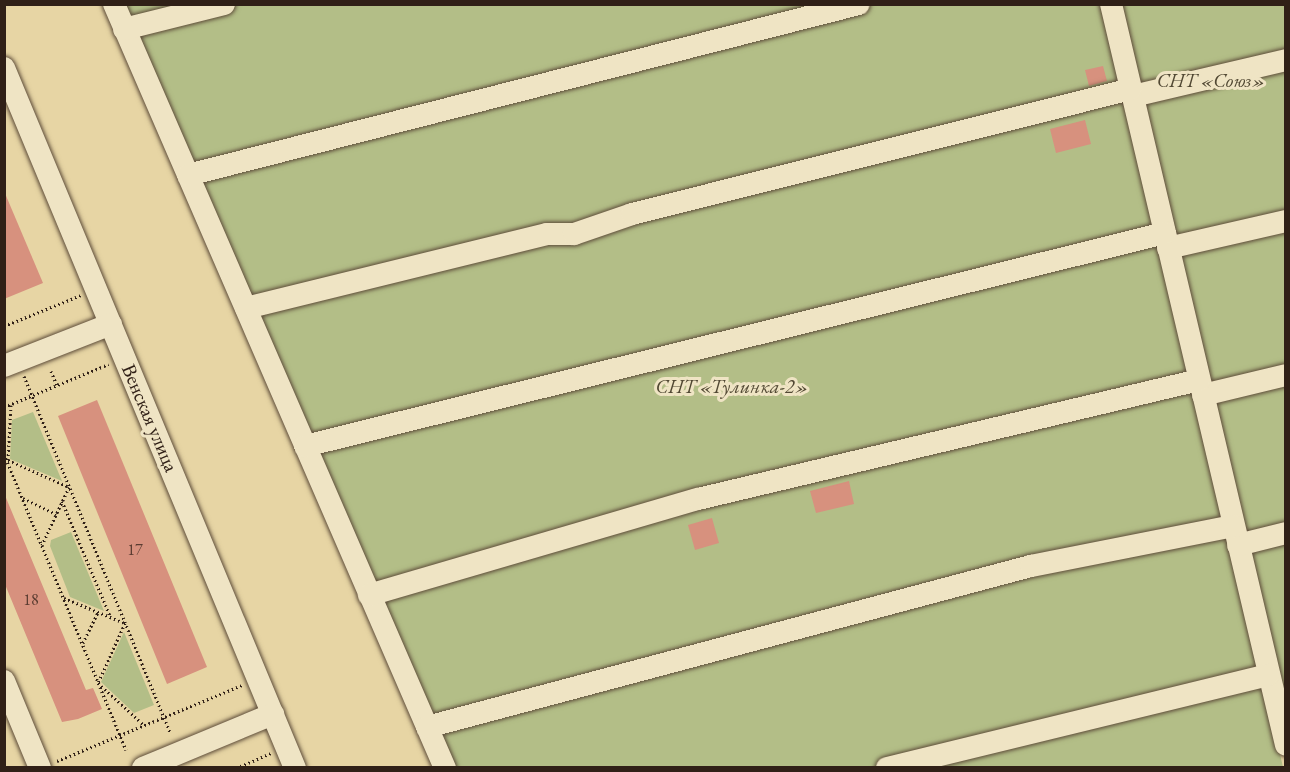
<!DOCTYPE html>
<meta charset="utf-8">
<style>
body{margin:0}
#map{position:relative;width:1290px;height:772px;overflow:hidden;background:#e7d5a4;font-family:"EB Garamond",serif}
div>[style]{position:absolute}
.green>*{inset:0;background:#b3be87}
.building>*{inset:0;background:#d7917e}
.path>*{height:3px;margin-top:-1.5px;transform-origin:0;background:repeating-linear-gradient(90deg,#302017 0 1.5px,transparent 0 4.5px)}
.roads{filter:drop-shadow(0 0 2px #5e4d3a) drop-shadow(0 0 2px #5e4d3a)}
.minor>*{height:22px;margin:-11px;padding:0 11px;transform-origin:11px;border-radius:11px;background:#efe4c4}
span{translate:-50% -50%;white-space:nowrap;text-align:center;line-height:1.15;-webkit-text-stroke:6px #efe4c4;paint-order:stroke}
.number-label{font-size:16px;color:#5a3c31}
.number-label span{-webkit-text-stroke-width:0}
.park-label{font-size:20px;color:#514833;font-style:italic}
.street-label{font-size:20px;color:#302017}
.frame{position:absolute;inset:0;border:6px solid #302017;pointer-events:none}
</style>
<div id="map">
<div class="green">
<i style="clip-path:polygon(105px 5px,1104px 5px,1283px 767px,437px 767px)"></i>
<i style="clip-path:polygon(1115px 5px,1285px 5px,1285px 723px)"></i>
<i style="clip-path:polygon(33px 412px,62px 481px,10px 459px,12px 420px)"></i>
<i style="clip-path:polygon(71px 532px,104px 611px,70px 597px,50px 546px,51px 540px)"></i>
<i style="clip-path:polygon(124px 632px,154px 705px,134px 713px,101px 682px)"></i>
</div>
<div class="building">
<i style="clip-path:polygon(1103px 66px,1107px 81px,1089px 86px,1085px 70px)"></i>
<i style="clip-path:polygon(1085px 120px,1091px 144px,1056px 153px,1050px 129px)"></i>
<i style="clip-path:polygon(4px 191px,43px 283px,4px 299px)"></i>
<i style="clip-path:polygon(97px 400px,207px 667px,167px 684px,58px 416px)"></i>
<i style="clip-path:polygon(849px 481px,854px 504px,816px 513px,810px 491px)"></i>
<i style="clip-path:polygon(4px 493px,86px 690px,93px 688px,102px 709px,78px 719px,62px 722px,4px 582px)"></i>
<i style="clip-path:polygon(712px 518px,719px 543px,695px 550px,688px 525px)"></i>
</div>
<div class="path">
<i style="left:4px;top:326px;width:83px;rotate:-21.9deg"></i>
<i style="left:51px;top:371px;width:15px;rotate:67deg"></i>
<i style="left:24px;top:376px;width:385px;rotate:67.7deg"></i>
<i style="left:4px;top:407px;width:113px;rotate:-22.3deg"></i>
<i style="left:4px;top:454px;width:320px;rotate:67.6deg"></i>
<i style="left:8px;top:460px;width:67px;rotate:23.9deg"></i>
<i style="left:69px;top:487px;width:64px;rotate:115deg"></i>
<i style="left:8px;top:460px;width:55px;rotate:-86.9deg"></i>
<i style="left:23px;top:498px;width:37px;rotate:26deg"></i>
<i style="left:62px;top:501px;width:125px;rotate:67.3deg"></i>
<i style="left:64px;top:598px;width:66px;rotate:22.3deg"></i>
<i style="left:125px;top:623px;width:66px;rotate:114.2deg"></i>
<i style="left:98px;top:683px;width:62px;rotate:42.4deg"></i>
<i style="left:83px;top:643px;width:34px;rotate:-64deg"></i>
<i style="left:57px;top:761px;width:200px;rotate:-22.3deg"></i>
<i style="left:236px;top:768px;width:38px;rotate:-23deg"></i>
</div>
<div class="roads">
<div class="minor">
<i style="left:114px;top:4px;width:833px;rotate:66.58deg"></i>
<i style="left:1111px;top:4px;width:761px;rotate:76.71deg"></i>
<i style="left:124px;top:29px;width:103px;rotate:-14deg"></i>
<i style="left:4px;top:68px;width:758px;rotate:67.43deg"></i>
<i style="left:1133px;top:96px;width:157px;rotate:-13.2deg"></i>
<i style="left:188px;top:175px;width:692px;rotate:-14.3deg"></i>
<i style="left:1168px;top:248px;width:121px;rotate:-12.9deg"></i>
<i style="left:246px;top:308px;width:310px;rotate:-13.8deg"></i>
<i style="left:547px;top:234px;width:27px"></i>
<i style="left:574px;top:234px;width:61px;rotate:-19deg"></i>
<i style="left:632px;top:214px;width:514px;rotate:-14.06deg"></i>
<i style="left:4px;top:366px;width:115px;rotate:-21.4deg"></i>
<i style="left:1203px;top:395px;width:85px;rotate:-13.5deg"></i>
<i style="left:305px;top:446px;width:886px;rotate:-13.91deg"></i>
<i style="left:1238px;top:545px;width:49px;rotate:-14deg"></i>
<i style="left:369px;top:595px;width:343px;rotate:-16.3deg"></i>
<i style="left:698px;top:499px;width:515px;rotate:-13.36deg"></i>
<i style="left:4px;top:681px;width:94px;rotate:67.5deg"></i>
<i style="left:427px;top:727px;width:625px;rotate:-14.93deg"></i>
<i style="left:1031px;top:566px;width:206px;rotate:-11.2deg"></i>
<i style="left:143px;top:768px;width:141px;rotate:-22.6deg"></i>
<i style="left:887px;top:768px;width:392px;rotate:-13.7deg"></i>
</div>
</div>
<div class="number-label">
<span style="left:135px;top:550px">17</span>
<span style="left:31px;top:600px">18</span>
</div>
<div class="park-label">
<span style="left:1211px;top:80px">СНТ «Союз»</span>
<span style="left:732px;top:386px">СНТ «Тулинка-2»</span>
</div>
<div class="street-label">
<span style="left:150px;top:418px;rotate:67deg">Венская улица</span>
</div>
<div class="frame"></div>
</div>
